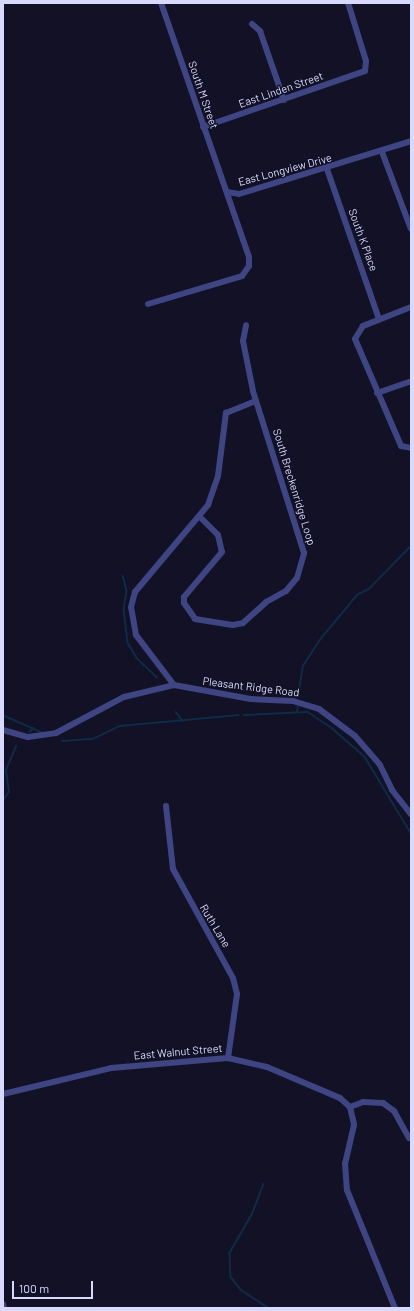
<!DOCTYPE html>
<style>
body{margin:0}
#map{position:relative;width:414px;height:1311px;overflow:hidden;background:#121126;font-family:Barlow,sans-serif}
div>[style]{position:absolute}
.stream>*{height:1.5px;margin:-0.75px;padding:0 0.75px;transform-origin:0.75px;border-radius:0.75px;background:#0f2b47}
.minor>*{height:6px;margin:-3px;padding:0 3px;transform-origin:3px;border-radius:3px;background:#3e4582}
span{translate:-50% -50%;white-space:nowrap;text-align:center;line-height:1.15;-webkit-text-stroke:3px #121126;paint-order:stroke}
.street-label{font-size:11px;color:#d8d9fd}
.frame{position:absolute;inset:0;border:4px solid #d8d9fd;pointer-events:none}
.scale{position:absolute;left:12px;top:1281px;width:81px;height:18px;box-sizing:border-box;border:2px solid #d8d9fd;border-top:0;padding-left:5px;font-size:12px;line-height:14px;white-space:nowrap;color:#d8d9fd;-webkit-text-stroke:3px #121126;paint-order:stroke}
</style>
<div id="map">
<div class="stream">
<i style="left:123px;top:576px;width:16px;rotate:75deg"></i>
<i style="left:127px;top:591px;width:19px;rotate:99deg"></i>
<i style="left:124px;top:610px;width:33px;rotate:83deg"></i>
<i style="left:128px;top:643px;width:17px;rotate:59deg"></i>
<i style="left:137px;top:658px;width:28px;rotate:44deg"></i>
<i style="left:298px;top:697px;width:31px;rotate:-81deg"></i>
<i style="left:303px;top:666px;width:30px;rotate:-57deg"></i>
<i style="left:319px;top:641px;width:60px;rotate:-50.4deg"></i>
<i style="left:357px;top:595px;width:13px;rotate:-27deg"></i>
<i style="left:369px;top:589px;width:60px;rotate:-45.7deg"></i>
<i style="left:176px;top:712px;width:11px;rotate:52deg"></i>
<i style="left:297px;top:712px;width:6px;rotate:-81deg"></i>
<i style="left:3px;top:715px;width:42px;rotate:24.1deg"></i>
<i style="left:244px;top:715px;width:64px;rotate:-2.7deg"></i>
<i style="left:308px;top:712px;width:29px;rotate:34deg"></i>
<i style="left:332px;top:728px;width:44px;rotate:41.3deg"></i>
<i style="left:365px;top:757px;width:89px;rotate:58.8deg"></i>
<i style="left:29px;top:732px;width:6px;rotate:-39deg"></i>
<i style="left:62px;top:741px;width:31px;rotate:-4deg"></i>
<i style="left:93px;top:739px;width:30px;rotate:-26deg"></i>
<i style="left:120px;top:726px;width:119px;rotate:-5.3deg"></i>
<i style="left:3px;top:800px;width:10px;rotate:-53deg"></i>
<i style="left:9px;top:792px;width:22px;rotate:-98deg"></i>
<i style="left:6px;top:770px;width:26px;rotate:-67deg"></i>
<i style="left:264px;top:1184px;width:33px;rotate:111deg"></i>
<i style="left:252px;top:1215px;width:44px;rotate:120.1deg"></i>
<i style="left:230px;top:1253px;width:24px;rotate:88deg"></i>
<i style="left:231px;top:1277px;width:16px;rotate:52deg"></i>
<i style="left:241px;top:1290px;width:33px;rotate:33deg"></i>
</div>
<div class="minor">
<i style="left:252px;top:24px;width:11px;rotate:41deg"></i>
<i style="left:260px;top:31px;width:73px;rotate:70.8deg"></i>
<i style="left:203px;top:127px;width:171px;rotate:-19.1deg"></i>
<i style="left:365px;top:71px;width:10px;rotate:-84deg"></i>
<i style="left:366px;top:61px;width:61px;rotate:-107.2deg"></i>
<i style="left:382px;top:152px;width:82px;rotate:69.4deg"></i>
<i style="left:327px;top:169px;width:159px;rotate:70.9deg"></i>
<i style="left:227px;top:192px;width:12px;rotate:9deg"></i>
<i style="left:239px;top:194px;width:180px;rotate:-17.1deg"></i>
<i style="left:148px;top:304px;width:98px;rotate:-16.6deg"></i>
<i style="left:242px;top:276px;width:12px;rotate:-55deg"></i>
<i style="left:249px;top:266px;width:9px;rotate:-90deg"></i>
<i style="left:249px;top:257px;width:269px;rotate:-109.1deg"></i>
<i style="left:411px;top:307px;width:52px;rotate:158.4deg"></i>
<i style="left:363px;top:326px;width:15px;rotate:122deg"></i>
<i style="left:355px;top:339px;width:116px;rotate:66.7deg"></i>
<i style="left:401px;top:446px;width:10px;rotate:11deg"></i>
<i style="left:377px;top:393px;width:36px;rotate:-19deg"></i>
<i style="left:200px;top:517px;width:25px;rotate:45deg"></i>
<i style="left:218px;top:535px;width:17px;rotate:77deg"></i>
<i style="left:222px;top:552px;width:59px;rotate:130.2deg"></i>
<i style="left:184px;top:597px;width:6px;rotate:90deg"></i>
<i style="left:184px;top:603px;width:19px;rotate:55deg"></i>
<i style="left:195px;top:619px;width:38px;rotate:9deg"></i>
<i style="left:233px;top:625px;width:10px;rotate:-11deg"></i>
<i style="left:243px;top:623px;width:31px;rotate:-42deg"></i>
<i style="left:266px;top:602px;width:23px;rotate:-29deg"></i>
<i style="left:286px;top:591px;width:17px;rotate:-50deg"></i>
<i style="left:297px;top:578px;width:26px;rotate:-74deg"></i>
<i style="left:304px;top:553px;width:170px;rotate:-107.5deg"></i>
<i style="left:253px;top:391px;width:51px;rotate:-101.3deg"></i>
<i style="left:243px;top:341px;width:16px;rotate:-79deg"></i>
<i style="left:174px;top:685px;width:63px;rotate:-127.2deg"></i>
<i style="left:136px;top:635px;width:28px;rotate:-100deg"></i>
<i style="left:131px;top:607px;width:16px;rotate:-75deg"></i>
<i style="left:135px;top:592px;width:114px;rotate:-50deg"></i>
<i style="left:208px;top:505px;width:31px;rotate:-71deg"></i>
<i style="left:218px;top:476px;width:64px;rotate:-82.8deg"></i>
<i style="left:226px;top:413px;width:32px;rotate:-22deg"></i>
<i style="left:3px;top:730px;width:26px;rotate:16deg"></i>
<i style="left:28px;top:737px;width:28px;rotate:-8deg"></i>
<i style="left:56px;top:733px;width:77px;rotate:-27.9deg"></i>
<i style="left:124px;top:697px;width:51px;rotate:-13.5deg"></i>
<i style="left:174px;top:685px;width:78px;rotate:10.3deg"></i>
<i style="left:251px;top:699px;width:42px;rotate:2.7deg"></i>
<i style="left:293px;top:701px;width:27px;rotate:17deg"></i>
<i style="left:319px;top:709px;width:45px;rotate:36.9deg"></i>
<i style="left:355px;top:736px;width:38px;rotate:49deg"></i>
<i style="left:380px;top:765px;width:28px;rotate:64deg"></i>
<i style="left:392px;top:790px;width:31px;rotate:52deg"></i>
<i style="left:166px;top:806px;width:63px;rotate:83.7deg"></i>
<i style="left:173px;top:869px;width:124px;rotate:61.2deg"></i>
<i style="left:233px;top:978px;width:16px;rotate:76deg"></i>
<i style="left:237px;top:994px;width:65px;rotate:98deg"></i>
<i style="left:3px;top:1094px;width:111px;rotate:-13.5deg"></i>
<i style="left:111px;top:1068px;width:117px;rotate:-4.9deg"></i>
<i style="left:228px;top:1058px;width:40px;rotate:13deg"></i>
<i style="left:267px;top:1067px;width:79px;rotate:23deg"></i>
<i style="left:340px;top:1098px;width:13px;rotate:42deg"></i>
<i style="left:350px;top:1107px;width:18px;rotate:77deg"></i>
<i style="left:354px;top:1125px;width:39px;rotate:103deg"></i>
<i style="left:345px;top:1163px;width:27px;rotate:86deg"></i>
<i style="left:347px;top:1190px;width:127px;rotate:67.9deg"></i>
<i style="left:350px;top:1107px;width:14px;rotate:-21deg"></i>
<i style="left:363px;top:1102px;width:20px;rotate:3deg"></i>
<i style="left:383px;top:1103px;width:14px;rotate:36deg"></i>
<i style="left:394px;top:1111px;width:31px;rotate:61deg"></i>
<i style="left:3px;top:1304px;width:4px;rotate:76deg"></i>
</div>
<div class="street-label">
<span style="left:281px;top:90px;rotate:-19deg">East Linden Street</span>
<span style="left:203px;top:95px;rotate:71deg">South M Street</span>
<span style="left:285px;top:170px;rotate:-15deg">East Longview Drive</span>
<span style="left:363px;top:240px;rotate:70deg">South K Place</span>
<span style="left:294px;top:487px;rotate:73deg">South Breckenridge Loop</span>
<span style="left:251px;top:687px;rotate:7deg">Pleasant Ridge Road</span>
<span style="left:215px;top:926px;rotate:59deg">Ruth Lane</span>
<span style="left:178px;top:1052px;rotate:-5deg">East Walnut Street</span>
</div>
<div class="frame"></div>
<div class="scale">100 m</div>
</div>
